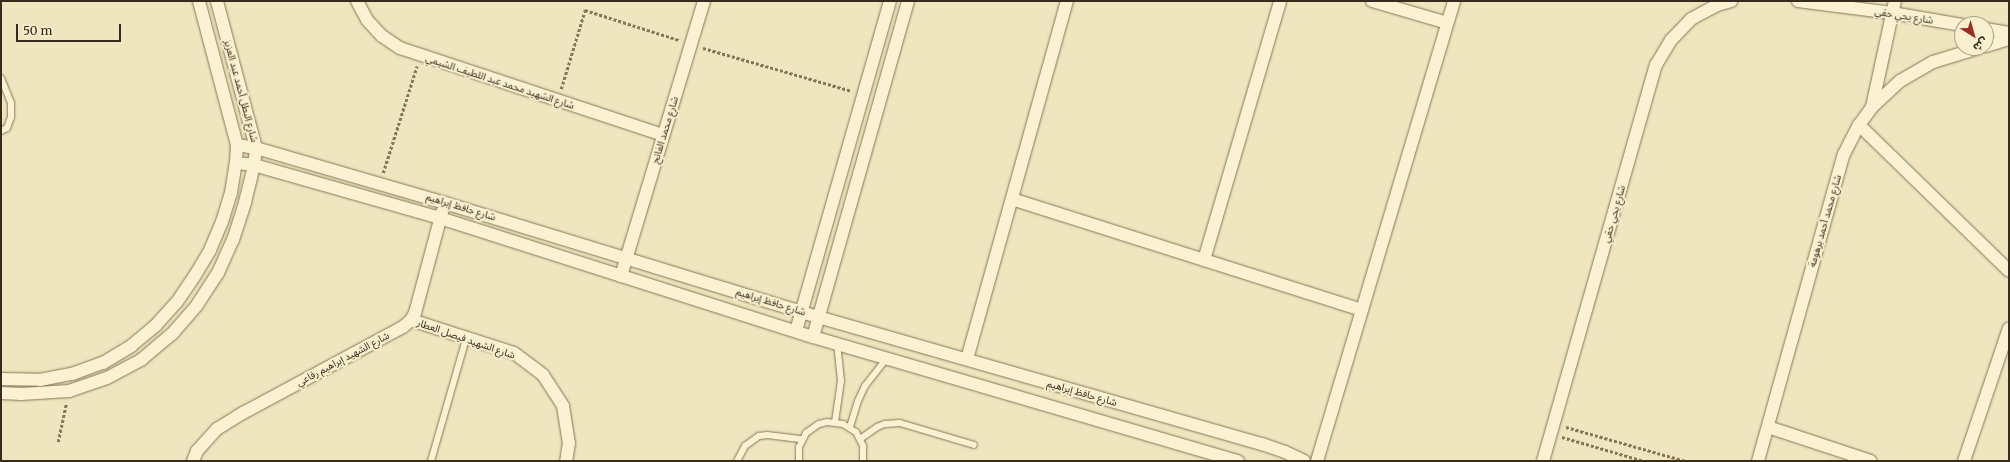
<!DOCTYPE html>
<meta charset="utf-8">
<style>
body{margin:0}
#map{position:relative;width:2010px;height:462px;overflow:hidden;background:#efe5be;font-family:Merriweather,"Noto Sans Arabic",serif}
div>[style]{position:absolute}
.path>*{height:2.5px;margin-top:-1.25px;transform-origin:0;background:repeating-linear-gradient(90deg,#887656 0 3px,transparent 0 5px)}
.roads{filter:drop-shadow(0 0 1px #887656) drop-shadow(0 0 1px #887656)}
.service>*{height:6px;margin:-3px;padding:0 3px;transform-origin:3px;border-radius:3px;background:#faf2d2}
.minor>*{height:12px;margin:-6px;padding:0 6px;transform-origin:6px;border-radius:6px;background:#faf2d2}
span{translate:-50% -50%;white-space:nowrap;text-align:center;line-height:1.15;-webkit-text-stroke:4px #f7efce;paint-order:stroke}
.street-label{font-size:10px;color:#372b1c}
.frame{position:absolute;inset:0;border:2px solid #372b1c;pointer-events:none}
.north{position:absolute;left:1954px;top:16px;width:40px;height:40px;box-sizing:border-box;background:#f7efce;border:1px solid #aaa187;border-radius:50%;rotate:143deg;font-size:11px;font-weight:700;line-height:16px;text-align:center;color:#372b1c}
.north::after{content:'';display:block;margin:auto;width:14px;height:18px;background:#9a2e24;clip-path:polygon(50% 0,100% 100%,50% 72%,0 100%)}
.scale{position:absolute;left:16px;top:24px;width:105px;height:18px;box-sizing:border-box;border:2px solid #372b1c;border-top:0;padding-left:5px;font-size:12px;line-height:14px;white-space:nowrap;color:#372b1c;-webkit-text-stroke:3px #f7efce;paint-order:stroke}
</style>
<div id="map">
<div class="path">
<i style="left:703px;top:48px;width:155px;rotate:16.1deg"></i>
<i style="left:561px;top:89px;width:83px;rotate:-73.1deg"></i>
<i style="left:585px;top:10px;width:99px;rotate:17.7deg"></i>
<i style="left:383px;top:173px;width:112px;rotate:-72.4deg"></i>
<i style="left:1566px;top:427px;width:124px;rotate:15.9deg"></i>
<i style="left:1562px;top:437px;width:85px;rotate:16.3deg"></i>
<i style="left:58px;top:442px;width:40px;rotate:-78deg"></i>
</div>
<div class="roads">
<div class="service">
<i style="left:1px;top:78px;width:27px;rotate:68deg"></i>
<i style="left:11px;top:103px;width:14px;rotate:90deg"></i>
<i style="left:11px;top:117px;width:12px;rotate:110deg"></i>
<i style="left:7px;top:128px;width:7px;rotate:153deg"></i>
<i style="left:835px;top:422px;width:41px;rotate:-81.7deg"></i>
<i style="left:841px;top:381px;width:37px;rotate:-96deg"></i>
<i style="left:850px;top:427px;width:27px;rotate:-73deg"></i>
<i style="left:858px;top:401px;width:17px;rotate:-65deg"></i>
<i style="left:865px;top:386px;width:36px;rotate:-52deg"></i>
<i style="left:860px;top:439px;width:21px;rotate:-35deg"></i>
<i style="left:877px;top:427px;width:9px;rotate:-21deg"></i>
<i style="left:885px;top:424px;width:15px;rotate:-4deg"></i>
<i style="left:900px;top:423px;width:77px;rotate:16.6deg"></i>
<i style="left:431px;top:461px;width:127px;rotate:-74deg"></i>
<i style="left:737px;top:461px;width:17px;rotate:-62deg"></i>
<i style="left:745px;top:446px;width:17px;rotate:-36deg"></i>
<i style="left:759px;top:436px;width:8px;rotate:-7deg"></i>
<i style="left:767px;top:435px;width:35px;rotate:7deg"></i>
<i style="left:799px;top:461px;width:14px;rotate:-90deg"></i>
<i style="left:799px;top:447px;width:16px;rotate:-63deg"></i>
<i style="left:806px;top:433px;width:16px;rotate:-35deg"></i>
<i style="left:819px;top:424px;width:8px;rotate:-14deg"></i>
<i style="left:827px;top:422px;width:16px;rotate:7deg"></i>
<i style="left:843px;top:424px;width:15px;rotate:32deg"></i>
<i style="left:856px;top:432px;width:16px;rotate:63deg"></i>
<i style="left:863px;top:446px;width:15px;rotate:90deg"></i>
</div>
<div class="minor">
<i style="left:357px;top:1px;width:21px;rotate:62deg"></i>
<i style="left:367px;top:20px;width:22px;rotate:47deg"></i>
<i style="left:382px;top:36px;width:22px;rotate:34deg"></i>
<i style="left:400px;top:48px;width:277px;rotate:18.3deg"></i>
<i style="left:1372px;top:1px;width:78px;rotate:16.3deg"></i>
<i style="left:1798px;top:1px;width:95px;rotate:7.3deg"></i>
<i style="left:1892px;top:13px;width:71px;rotate:9.7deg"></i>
<i style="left:1986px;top:29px;width:23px;rotate:10deg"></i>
<i style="left:1986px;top:46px;width:24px;rotate:-17deg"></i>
<i style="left:1872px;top:107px;width:108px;rotate:-77.8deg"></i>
<i style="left:1859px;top:125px;width:209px;rotate:44.2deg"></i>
<i style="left:237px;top:145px;width:19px;rotate:9deg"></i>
<i style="left:256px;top:148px;width:197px;rotate:16.2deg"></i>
<i style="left:445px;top:203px;width:390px;rotate:17deg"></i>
<i style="left:818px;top:317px;width:462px;rotate:16deg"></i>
<i style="left:1262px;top:444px;width:24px;rotate:19deg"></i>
<i style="left:1285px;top:452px;width:21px;rotate:25deg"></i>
<i style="left:236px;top:163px;width:18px;rotate:6deg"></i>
<i style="left:254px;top:165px;width:193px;rotate:15.9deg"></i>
<i style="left:440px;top:218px;width:392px;rotate:17.7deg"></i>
<i style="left:813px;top:337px;width:443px;rotate:16.3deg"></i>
<i style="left:1012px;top:199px;width:366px;rotate:17.6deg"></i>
<i style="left:1204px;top:260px;width:270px;rotate:-73.6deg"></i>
<i style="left:621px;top:276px;width:287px;rotate:-73.2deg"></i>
<i style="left:411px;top:320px;width:108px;rotate:17.8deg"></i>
<i style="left:514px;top:353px;width:36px;rotate:37deg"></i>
<i style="left:543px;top:375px;width:37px;rotate:57deg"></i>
<i style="left:563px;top:406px;width:37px;rotate:81deg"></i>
<i style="left:569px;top:443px;width:18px;rotate:99deg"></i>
<i style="left:796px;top:331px;width:343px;rotate:-74.1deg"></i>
<i style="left:813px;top:337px;width:349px;rotate:-74.2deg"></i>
<i style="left:967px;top:359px;width:372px;rotate:-74.4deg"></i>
<i style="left:1px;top:379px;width:39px;rotate:1deg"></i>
<i style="left:40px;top:380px;width:33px;rotate:-11deg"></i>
<i style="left:72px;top:374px;width:33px;rotate:-20deg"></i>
<i style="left:103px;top:363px;width:33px;rotate:-31deg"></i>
<i style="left:131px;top:346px;width:33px;rotate:-40deg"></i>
<i style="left:156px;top:325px;width:31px;rotate:-48deg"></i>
<i style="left:177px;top:302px;width:30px;rotate:-56deg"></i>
<i style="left:194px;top:277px;width:31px;rotate:-59deg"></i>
<i style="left:210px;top:250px;width:30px;rotate:-67deg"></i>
<i style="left:222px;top:222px;width:30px;rotate:-73deg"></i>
<i style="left:231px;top:193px;width:30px;rotate:-81deg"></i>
<i style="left:236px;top:163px;width:18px;rotate:-87deg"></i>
<i style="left:237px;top:145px;width:149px;rotate:-104.8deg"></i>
<i style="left:1px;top:393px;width:20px;rotate:3deg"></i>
<i style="left:21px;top:394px;width:48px;rotate:-3.6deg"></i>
<i style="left:69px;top:391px;width:40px;rotate:-18.9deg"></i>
<i style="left:107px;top:378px;width:40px;rotate:-28deg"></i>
<i style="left:142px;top:359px;width:39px;rotate:-40deg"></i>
<i style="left:172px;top:334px;width:38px;rotate:-49deg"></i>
<i style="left:197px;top:305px;width:38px;rotate:-57deg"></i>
<i style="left:218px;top:273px;width:36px;rotate:-66deg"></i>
<i style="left:233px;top:240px;width:40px;rotate:-72deg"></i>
<i style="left:245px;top:202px;width:38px;rotate:-76deg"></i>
<i style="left:254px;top:165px;width:17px;rotate:-83deg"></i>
<i style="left:256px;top:148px;width:152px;rotate:-104.9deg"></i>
<i style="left:1768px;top:427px;width:108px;rotate:18.3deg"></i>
<i style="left:193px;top:461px;width:11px;rotate:-68deg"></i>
<i style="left:197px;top:451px;width:30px;rotate:-48deg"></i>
<i style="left:217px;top:429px;width:31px;rotate:-32deg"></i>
<i style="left:243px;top:413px;width:182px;rotate:-28.3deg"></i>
<i style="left:403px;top:327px;width:11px;rotate:-41deg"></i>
<i style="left:411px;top:320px;width:8px;rotate:-60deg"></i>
<i style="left:415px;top:313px;width:105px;rotate:-75deg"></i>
<i style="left:1317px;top:461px;width:480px;rotate:-73.4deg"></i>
<i style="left:1543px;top:461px;width:412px;rotate:-74.1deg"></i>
<i style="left:1656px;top:65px;width:29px;rotate:-59deg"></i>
<i style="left:1671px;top:40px;width:29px;rotate:-46deg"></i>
<i style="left:1691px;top:19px;width:30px;rotate:-28deg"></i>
<i style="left:1717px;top:5px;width:15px;rotate:-16deg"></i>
<i style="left:1758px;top:461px;width:319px;rotate:-74.4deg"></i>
<i style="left:1844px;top:154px;width:33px;rotate:-63deg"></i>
<i style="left:1859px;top:125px;width:22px;rotate:-54deg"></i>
<i style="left:1872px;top:107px;width:38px;rotate:-43deg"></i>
<i style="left:1900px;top:81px;width:38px;rotate:-30deg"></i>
<i style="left:1933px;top:62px;width:48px;rotate:-16.9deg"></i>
<i style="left:1964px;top:461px;width:140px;rotate:-71.3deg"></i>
</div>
</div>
<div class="street-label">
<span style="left:1904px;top:16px;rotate:9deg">شارع يحي حقي</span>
<span style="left:500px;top:82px;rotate:18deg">شارع الشهيد محمد عبد اللطيف الشيمي</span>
<span style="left:241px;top:91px;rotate:75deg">شارع البطل أحمد عبد العزيز</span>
<span style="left:665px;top:130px;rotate:-73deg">شارع محمد الفاتح</span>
<span style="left:461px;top:207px;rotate:17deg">شارع حافظ إبراهيم</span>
<span style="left:1614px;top:214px;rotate:-74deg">شارع يحي حقي</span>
<span style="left:1825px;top:221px;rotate:-74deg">شارع محمد أحمد برهومة</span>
<span style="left:771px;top:302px;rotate:17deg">شارع حافظ إبراهيم</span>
<span style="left:466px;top:339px;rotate:19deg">شارع الشهيد فيصل العطار</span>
<span style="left:343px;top:359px;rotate:-28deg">شارع الشهيد إبراهيم رفاعي</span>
<span style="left:1082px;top:393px;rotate:16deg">شارع حافظ إبراهيم</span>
</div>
<div class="frame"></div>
<div class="north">ش</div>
<div class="scale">50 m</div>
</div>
